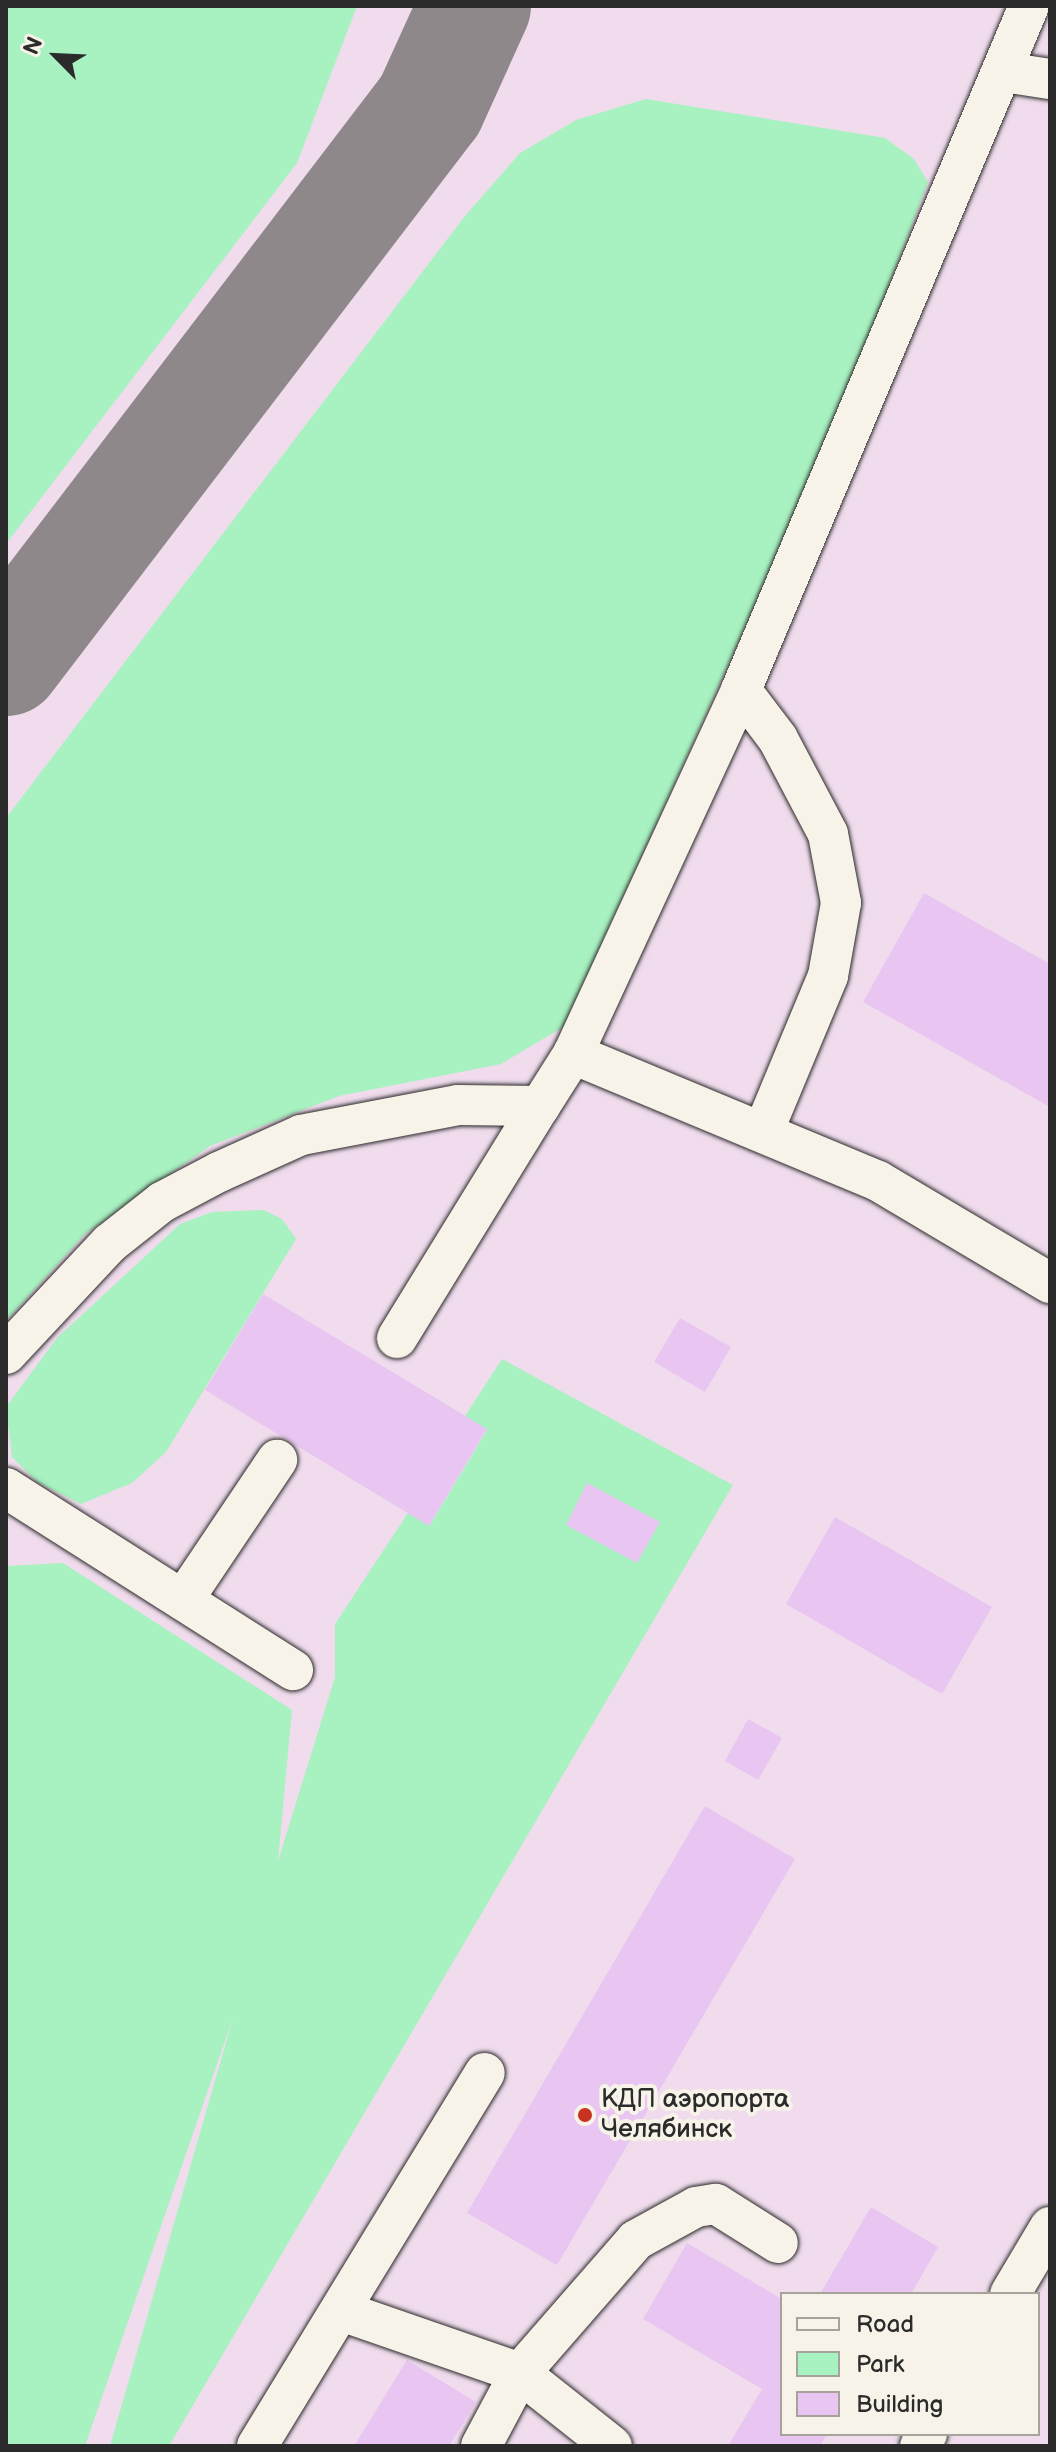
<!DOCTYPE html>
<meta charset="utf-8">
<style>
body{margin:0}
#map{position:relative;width:1056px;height:2452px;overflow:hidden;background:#f3e6eb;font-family:"Balsamiq Sans",sans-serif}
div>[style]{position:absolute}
.built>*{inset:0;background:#f0dced}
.green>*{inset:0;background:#a8f1c0}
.taxiway>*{height:112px;margin:-56px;padding:0 56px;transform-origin:56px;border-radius:56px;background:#8f888b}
.building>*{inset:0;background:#e9c6f2}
.roads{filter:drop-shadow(0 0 2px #2b2b2b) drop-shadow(0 0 2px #2b2b2b)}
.minor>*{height:40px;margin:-20px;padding:0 20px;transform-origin:20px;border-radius:20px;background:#f7f3e8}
.dots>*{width:22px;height:22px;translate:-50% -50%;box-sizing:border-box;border:4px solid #f7f3e8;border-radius:50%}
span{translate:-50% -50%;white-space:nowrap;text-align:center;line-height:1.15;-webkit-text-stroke:8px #f7f3e8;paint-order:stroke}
.poi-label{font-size:26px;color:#2b2b2b}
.left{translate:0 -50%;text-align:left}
.frame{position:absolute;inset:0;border:8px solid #2b2b2b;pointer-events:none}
.legend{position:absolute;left:780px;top:2292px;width:260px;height:144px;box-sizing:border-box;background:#f7f3e8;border:2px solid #a5a39c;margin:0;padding:10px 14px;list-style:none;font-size:24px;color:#2b2b2b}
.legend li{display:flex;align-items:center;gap:16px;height:40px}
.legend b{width:40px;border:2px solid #a5a39c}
.north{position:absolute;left:16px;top:16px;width:80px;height:80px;-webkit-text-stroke:6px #f7f3e8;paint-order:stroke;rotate:294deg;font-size:22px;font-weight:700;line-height:32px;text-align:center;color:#2b2b2b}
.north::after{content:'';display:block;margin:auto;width:28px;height:36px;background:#2b2b2b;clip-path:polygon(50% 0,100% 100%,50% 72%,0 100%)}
</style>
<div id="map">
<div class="built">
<i style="clip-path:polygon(evenodd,6px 6px,1050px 6px,1050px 2446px,6px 2446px,6px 6px,782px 2294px,1038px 2294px,1038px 2434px,782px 2434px,782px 2294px)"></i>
</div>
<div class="green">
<i style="clip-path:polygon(6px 6px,357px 6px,297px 163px,6px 544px)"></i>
<i style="clip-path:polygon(646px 99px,885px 138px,914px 159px,928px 182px,839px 420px,565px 1026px,501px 1064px,339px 1096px,210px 1146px,85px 1234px,6px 1321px,6px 818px,465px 216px,520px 153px,576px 120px)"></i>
<i style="clip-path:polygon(263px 1210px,282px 1219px,296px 1239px,166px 1452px,132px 1483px,81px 1504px,37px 1482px,12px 1457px,6px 1407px,57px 1338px,180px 1224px,212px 1212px)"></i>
<i style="clip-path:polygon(502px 1359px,733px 1485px,169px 2446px,110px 2446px,233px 2018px,85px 2446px,6px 2446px,6px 1566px,63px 1563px,292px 1710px,278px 1861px,335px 1677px,335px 1624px,408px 1513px,430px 1525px,487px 1430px,465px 1416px)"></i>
</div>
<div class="taxiway">
<i style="left:6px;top:660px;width:698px;rotate:-52.62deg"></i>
<i style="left:430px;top:105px;width:109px;rotate:-65.6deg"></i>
</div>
<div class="building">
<i style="clip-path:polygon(924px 893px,1050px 964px,1050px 1107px,863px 1002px)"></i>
<i style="clip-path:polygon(263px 1294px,487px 1429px,429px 1526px,205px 1390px)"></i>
<i style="clip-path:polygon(680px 1318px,731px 1347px,705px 1392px,654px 1362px)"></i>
<i style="clip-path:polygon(587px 1483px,660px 1522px,637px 1563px,566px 1525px)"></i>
<i style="clip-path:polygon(835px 1517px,992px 1607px,942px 1694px,786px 1604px)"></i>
<i style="clip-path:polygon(748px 1719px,782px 1738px,758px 1780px,725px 1761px)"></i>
<i style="clip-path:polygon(705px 1806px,795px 1859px,557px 2265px,467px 2213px)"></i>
<i style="clip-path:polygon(871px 2207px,938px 2247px,911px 2294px,820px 2294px)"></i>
<i style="clip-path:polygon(687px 2243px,782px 2299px,782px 2434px,827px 2434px,820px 2446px,728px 2446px,762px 2389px,643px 2319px)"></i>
<i style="clip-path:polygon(407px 2360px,476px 2402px,449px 2446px,354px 2446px)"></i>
</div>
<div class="roads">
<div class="minor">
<i style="left:1004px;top:72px;width:47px;rotate:8.7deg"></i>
<i style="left:741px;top:690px;width:61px;rotate:52.9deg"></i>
<i style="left:778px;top:739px;width:107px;rotate:62.2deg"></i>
<i style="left:828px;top:834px;width:70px;rotate:79.3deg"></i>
<i style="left:841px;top:903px;width:74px;rotate:100.1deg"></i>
<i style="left:828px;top:976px;width:169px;rotate:112.6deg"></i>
<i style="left:573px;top:1054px;width:330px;rotate:22.6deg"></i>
<i style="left:878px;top:1181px;width:200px;rotate:30.7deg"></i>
<i style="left:397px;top:1338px;width:273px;rotate:-58.4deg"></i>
<i style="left:6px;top:1354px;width:152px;rotate:-46.9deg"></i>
<i style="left:110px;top:1243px;width:66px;rotate:-38.3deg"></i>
<i style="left:162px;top:1202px;width:64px;rotate:-27.8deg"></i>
<i style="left:219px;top:1172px;width:90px;rotate:-24.3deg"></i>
<i style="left:301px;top:1135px;width:160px;rotate:-10.8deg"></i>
<i style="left:458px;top:1105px;width:82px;rotate:0.7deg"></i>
<i style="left:540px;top:1106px;width:62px;rotate:-57.6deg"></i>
<i style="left:573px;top:1054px;width:401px;rotate:-65.2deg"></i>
<i style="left:741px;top:690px;width:742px;rotate:-67.17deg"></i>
<i style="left:6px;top:1488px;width:340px;rotate:32.4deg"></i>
<i style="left:183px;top:1600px;width:169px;rotate:-56.1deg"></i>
<i style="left:1010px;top:2294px;width:78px;rotate:-59.2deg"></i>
<i style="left:344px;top:2312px;width:186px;rotate:19.1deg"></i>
<i style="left:520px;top:2373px;width:117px;rotate:38.4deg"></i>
<i style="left:257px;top:2446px;width:437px;rotate:-58.6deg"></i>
<i style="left:481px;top:2446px;width:83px;rotate:-61.9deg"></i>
<i style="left:520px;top:2373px;width:176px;rotate:-48.9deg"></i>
<i style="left:636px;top:2240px;width:68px;rotate:-28.8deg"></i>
<i style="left:696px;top:2207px;width:20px;rotate:-9deg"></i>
<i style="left:716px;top:2204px;width:73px;rotate:32.2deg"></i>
<i style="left:920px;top:2446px;width:14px;rotate:-60deg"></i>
</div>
</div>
<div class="dots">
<i style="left:585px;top:2115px;background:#c8321e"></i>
</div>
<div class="poi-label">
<span class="left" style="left:601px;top:2115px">КДП аэропорта<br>Челябинск</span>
</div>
<div class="frame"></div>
<ul class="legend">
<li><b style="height:10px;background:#f7f3e8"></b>Road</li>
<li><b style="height:22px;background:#a8f1c0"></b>Park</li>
<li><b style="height:22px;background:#e9c6f2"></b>Building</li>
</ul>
<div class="north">N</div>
</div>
